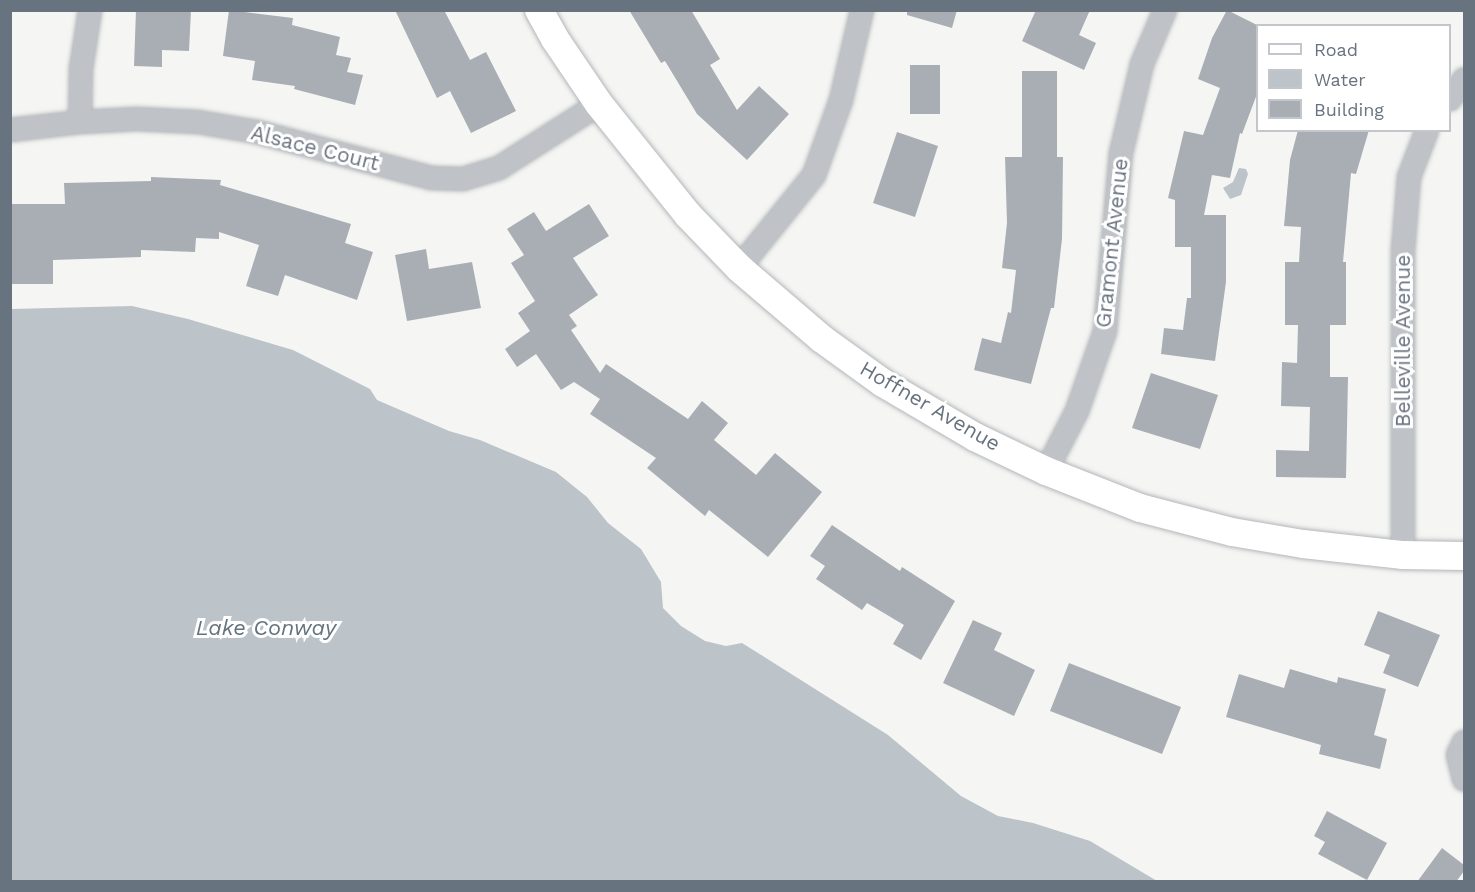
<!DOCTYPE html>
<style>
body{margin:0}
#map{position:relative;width:1475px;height:892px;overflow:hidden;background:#f5f6f3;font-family:"Work Sans",sans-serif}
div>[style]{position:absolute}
.water>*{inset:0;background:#bcc3c9}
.building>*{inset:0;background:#a8aeb4}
.roads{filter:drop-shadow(0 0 2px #b3b6ba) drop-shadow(0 0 2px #b3b6ba)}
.minor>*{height:22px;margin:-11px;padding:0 11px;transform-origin:11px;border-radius:11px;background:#bfc2c6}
.major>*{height:28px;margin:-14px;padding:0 14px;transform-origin:14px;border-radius:14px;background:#fff}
span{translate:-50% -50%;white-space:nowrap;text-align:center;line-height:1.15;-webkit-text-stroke:6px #fff;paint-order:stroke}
.street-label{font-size:21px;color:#687380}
.water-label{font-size:22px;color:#64737d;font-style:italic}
.frame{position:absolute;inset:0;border:12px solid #687380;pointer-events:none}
.legend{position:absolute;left:1256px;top:24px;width:195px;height:108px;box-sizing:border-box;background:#fff;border:2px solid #c3c7cc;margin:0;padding:8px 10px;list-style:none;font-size:18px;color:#687380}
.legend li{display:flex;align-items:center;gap:12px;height:30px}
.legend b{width:30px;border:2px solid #c3c7cc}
</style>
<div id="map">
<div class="water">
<i style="clip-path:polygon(1239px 168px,1246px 169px,1248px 174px,1241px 195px,1230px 199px,1223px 188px,1233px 182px)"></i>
<i style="clip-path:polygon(132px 306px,188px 319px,293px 350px,370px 389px,377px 400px,449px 431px,480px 440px,556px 472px,587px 497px,608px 523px,641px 549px,661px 582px,663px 608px,681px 626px,705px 641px,726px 646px,742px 643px,888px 735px,961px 796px,998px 816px,1033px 823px,1090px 841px,1157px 881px,11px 881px,11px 309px)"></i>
</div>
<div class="building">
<i style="clip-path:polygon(136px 10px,191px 10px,189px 51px,162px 50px,162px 67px,134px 66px)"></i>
<i style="clip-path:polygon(229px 10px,293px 18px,292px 25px,340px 37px,336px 55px,351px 58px,347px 72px,363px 75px,355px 105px,294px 89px,295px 86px,252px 80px,255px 61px,223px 56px)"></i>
<i style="clip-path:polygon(395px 10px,444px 10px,470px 60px,486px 52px,516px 111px,471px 133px,450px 91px,437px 98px)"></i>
<i style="clip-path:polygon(629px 10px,691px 10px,720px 59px,710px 65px,737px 110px,759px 86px,789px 114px,747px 160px,697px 114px,665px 61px,661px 63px)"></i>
<i style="clip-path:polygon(907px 10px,957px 10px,952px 28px,907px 15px)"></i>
<i style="clip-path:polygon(1036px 10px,1090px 10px,1079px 35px,1096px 43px,1084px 70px,1022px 41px)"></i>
<i style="clip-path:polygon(1227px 10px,1257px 25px,1257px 94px,1242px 134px,1240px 133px,1230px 178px,1212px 175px,1204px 215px,1226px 215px,1226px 282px,1215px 361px,1161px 354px,1164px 328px,1183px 330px,1187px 298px,1191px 298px,1191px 247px,1175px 247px,1175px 200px,1168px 198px,1184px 131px,1203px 135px,1220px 88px,1198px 79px,1212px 38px)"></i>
<i style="clip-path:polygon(910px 65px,940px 65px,940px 114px,910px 114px)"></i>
<i style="clip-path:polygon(1022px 71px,1057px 71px,1057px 157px,1063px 157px,1062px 239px,1054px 308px,1051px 308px,1031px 384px,974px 370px,982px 338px,1001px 343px,1008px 312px,1011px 313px,1016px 270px,1002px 268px,1007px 223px,1005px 157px,1022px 157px)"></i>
<i style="clip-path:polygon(1298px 130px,1369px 130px,1356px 174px,1351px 173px,1343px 262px,1346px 262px,1346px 325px,1330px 325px,1330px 377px,1348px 377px,1346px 478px,1276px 477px,1276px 450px,1309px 451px,1310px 407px,1281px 406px,1282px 362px,1297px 363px,1298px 325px,1285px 325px,1285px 262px,1299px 262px,1301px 227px,1284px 226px,1290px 160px)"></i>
<i style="clip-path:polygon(897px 132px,938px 146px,915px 217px,873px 203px)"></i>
<i style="clip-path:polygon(151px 177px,221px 180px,220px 185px,351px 224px,345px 243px,373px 252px,357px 300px,285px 275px,278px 296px,246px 286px,259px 245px,219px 232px,219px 239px,196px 238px,195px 252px,141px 250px,141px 257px,53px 260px,53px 284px,10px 284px,10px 204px,65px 204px,64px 183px,151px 181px)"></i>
<i style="clip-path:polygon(589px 204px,609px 236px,573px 258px,598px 295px,569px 315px,577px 326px,571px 330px,600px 373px,606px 364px,688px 419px,702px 401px,728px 423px,714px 440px,756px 475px,775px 453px,822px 492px,768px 557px,709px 510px,705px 516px,647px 468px,656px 458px,590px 414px,600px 399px,574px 382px,561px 390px,536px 354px,517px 367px,505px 349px,530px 331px,518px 313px,535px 301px,511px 263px,524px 255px,507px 229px,534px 212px,546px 231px)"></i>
<i style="clip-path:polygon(426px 249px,429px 269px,472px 262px,481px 308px,407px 321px,395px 255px)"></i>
<i style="clip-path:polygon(1151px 373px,1218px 395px,1200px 449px,1132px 428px)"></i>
<i style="clip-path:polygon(832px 525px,900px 571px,902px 567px,955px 601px,921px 660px,893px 644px,904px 625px,867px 603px,862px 610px,816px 579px,825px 566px,810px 556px)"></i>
<i style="clip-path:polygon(1378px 611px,1440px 635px,1418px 687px,1383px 673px,1390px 655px,1364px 645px)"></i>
<i style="clip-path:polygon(973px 620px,1002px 633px,994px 650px,1035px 670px,1014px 716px,943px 683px)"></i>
<i style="clip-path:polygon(1069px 663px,1181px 707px,1162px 754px,1050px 711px)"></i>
<i style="clip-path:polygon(1290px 669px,1337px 683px,1338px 677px,1386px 689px,1374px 735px,1387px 739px,1380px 769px,1319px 754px,1321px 745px,1226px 717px,1239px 674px,1284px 688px)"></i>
<i style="clip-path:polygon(1327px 811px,1387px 843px,1367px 880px,1318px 854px,1325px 842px,1314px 836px)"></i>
<i style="clip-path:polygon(1442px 848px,1464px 865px,1464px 871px,1456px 882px,1417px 882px)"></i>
</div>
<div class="roads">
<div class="minor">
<i style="left:1450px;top:99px;width:24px;rotate:-54deg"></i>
<i style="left:80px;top:122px;width:53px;rotate:-88.9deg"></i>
<i style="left:81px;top:69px;width:60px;rotate:-81.3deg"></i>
<i style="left:10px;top:130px;width:70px;rotate:-6.5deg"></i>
<i style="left:80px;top:122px;width:57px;rotate:-3deg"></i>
<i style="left:137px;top:119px;width:61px;rotate:2.8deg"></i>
<i style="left:198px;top:122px;width:60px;rotate:9.6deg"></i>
<i style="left:257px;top:132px;width:180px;rotate:14.8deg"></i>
<i style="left:431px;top:178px;width:32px;rotate:2deg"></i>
<i style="left:463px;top:179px;width:38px;rotate:-17deg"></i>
<i style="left:499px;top:168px;width:119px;rotate:-32.6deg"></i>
<i style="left:739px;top:268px;width:119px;rotate:-51.1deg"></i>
<i style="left:814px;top:175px;width:80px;rotate:-70.2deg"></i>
<i style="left:841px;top:100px;width:92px;rotate:-76.9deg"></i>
<i style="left:1046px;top:471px;width:68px;rotate:-62.7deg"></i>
<i style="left:1077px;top:411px;width:85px;rotate:-70.7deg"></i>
<i style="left:1105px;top:331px;width:179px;rotate:-84.9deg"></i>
<i style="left:1121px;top:153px;width:91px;rotate:-76.7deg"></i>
<i style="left:1142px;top:64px;width:59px;rotate:-66.9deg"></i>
<i style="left:1403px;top:555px;width:304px;rotate:-90deg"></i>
<i style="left:1403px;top:251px;width:74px;rotate:-85.4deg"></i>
<i style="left:1409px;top:177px;width:50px;rotate:-69deg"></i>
<i style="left:1464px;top:742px;width:14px;rotate:115deg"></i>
<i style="left:1458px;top:755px;width:25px;rotate:76deg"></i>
</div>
<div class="major">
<i style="left:539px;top:10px;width:33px;rotate:61deg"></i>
<i style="left:555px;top:39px;width:78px;rotate:55.9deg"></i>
<i style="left:599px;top:104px;width:142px;rotate:51.3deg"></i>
<i style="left:688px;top:215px;width:74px;rotate:46.1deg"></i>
<i style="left:739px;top:268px;width:109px;rotate:40.5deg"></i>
<i style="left:822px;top:339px;width:75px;rotate:35.8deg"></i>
<i style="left:883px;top:383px;width:107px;rotate:30.4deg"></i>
<i style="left:975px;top:437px;width:79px;rotate:25.6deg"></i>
<i style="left:1046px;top:471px;width:101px;rotate:21.5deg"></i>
<i style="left:1140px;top:508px;width:95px;rotate:14.6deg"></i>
<i style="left:1232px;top:532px;width:72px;rotate:9.6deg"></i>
<i style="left:1303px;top:544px;width:101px;rotate:6.3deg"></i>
<i style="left:1403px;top:555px;width:61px;rotate:0.9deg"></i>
</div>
</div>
<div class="street-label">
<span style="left:315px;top:148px;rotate:14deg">Alsace Court</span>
<span style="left:1112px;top:243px;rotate:-84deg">Gramont Avenue</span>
<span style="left:1403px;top:341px;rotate:-90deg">Belleville Avenue</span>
<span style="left:930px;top:406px;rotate:30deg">Hoffner Avenue</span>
</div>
<div class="water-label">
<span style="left:266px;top:628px">Lake Conway</span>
</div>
<div class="frame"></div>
<ul class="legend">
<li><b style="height:8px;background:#fff"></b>Road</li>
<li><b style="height:16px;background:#bcc3c9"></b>Water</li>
<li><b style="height:16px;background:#a8aeb4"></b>Building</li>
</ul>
</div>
